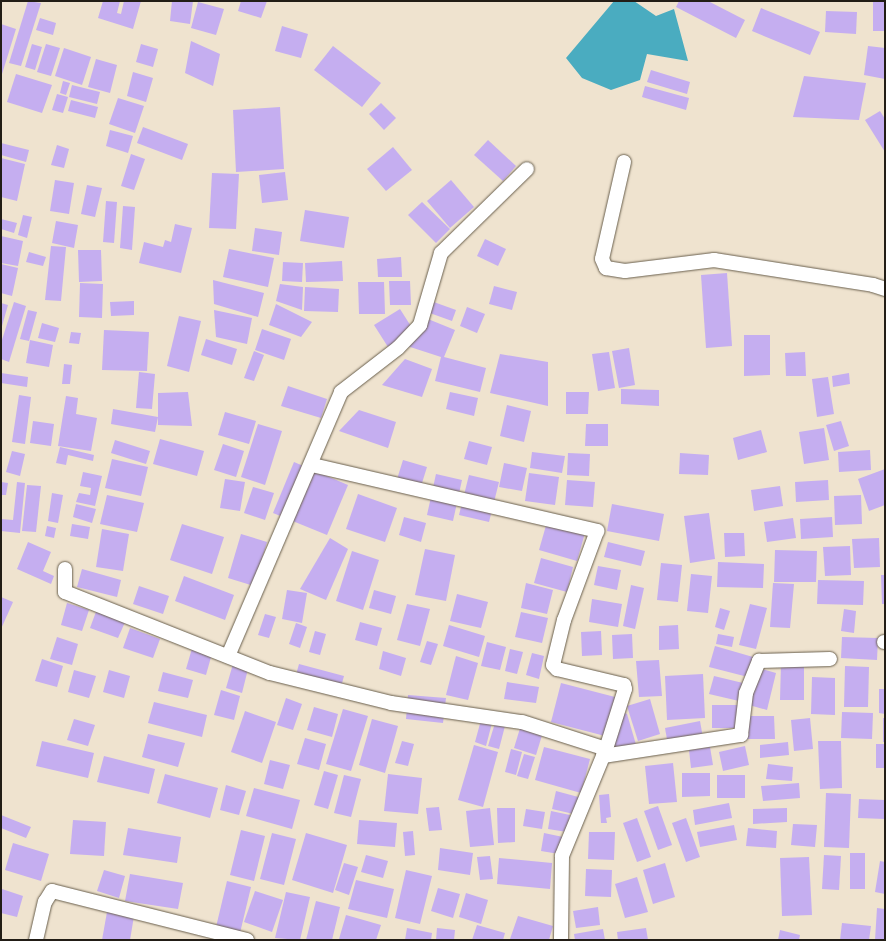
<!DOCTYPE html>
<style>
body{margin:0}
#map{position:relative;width:886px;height:941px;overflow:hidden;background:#efe3cf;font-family:Cabin,sans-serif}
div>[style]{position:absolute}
.water>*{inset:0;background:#4aacc0}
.building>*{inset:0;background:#c5aef0}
.roads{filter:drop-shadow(0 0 1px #695f4d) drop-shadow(0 0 1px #695f4d)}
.minor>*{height:14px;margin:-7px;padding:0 7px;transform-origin:7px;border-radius:7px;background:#fff}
span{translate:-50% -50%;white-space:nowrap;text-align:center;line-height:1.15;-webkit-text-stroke:4px #efe3cf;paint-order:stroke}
.frame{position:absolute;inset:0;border:2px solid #221d16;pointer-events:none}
</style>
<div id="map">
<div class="water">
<i style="clip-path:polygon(614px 1px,634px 1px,656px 16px,674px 9px,688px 61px,647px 54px,640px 80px,611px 90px,582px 78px,566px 58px)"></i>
</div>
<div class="building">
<i style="clip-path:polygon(28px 1px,41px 3px,21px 66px,9px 63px)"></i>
<i style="clip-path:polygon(103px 1px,120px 1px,117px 13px,121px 14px,124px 1px,141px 1px,133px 29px,98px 18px)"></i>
<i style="clip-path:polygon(172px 1px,193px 1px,190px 24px,170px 21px)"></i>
<i style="clip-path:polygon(241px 1px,267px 1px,261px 18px,238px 11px)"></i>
<i style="clip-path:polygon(679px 1px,708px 1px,745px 20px,736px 38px,676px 7px)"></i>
<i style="clip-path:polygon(873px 1px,884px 1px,884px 31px,873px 31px)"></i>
<i style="clip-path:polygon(198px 2px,224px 9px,216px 35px,191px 28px)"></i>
<i style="clip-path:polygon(761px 8px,820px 32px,810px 55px,752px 31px)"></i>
<i style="clip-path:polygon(826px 11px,857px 12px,856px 34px,825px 32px)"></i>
<i style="clip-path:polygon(40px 18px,56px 23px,53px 35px,36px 30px)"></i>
<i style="clip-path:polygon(1px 24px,16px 29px,2px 74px,1px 74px)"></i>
<i style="clip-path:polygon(282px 26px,308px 34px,301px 58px,275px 51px)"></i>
<i style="clip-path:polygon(191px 41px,220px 54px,213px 86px,185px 73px)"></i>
<i style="clip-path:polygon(32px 44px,42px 47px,35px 70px,25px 67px)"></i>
<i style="clip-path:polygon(46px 44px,60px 48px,51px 76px,37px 72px)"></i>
<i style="clip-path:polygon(141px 44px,158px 49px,153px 67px,136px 62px)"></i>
<i style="clip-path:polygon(333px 46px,381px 83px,362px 107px,314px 70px)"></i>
<i style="clip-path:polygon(868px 46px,885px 48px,885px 79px,864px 75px)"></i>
<i style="clip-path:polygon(64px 48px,91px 57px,82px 85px,55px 76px)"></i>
<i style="clip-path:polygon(96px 59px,117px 65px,110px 93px,88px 87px)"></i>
<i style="clip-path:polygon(651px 70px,690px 82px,687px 94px,647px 82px)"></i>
<i style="clip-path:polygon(133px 72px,153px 78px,146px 102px,127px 96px)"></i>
<i style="clip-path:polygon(16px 74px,52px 85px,42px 113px,7px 102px)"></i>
<i style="clip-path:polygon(804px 76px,866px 83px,859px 120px,793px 117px)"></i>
<i style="clip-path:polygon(63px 81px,70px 83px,66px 95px,60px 93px)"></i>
<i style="clip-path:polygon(72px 85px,100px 92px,97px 104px,69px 97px)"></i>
<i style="clip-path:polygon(645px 86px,689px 98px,686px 110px,642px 97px)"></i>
<i style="clip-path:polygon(57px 94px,68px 97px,63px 113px,52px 110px)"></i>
<i style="clip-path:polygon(118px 98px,144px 106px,135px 133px,109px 124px)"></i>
<i style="clip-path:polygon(71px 100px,98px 107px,95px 118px,68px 111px)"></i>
<i style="clip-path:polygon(381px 103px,396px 118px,384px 130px,369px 114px)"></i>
<i style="clip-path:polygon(280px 107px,284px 169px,236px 172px,233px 110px)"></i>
<i style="clip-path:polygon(880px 111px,885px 119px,885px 152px,865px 120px)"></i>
<i style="clip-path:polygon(143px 127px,188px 144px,182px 160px,137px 143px)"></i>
<i style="clip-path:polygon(110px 130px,133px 136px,128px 153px,106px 146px)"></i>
<i style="clip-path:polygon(488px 140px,516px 166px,503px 181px,474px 155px)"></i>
<i style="clip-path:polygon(1px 143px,29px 150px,26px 162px,1px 155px)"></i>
<i style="clip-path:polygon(57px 145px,69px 149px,64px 168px,51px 165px)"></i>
<i style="clip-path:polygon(393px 147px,412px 170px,386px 191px,367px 169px)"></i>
<i style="clip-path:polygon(131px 154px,145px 159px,134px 190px,121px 186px)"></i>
<i style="clip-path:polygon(1px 158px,25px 164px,17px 201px,1px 197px)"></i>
<i style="clip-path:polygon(285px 172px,288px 200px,262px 203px,259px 175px)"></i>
<i style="clip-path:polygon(212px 173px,239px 174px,236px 229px,209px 228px)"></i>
<i style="clip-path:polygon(55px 180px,74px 183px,69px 214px,50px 211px)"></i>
<i style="clip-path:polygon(451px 180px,474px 207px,450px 228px,427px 201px)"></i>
<i style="clip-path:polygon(87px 185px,102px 188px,95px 217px,81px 214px)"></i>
<i style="clip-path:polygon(106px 201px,117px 202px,114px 243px,103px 242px)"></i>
<i style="clip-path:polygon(422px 202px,450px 229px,436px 243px,408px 215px)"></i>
<i style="clip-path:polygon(123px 206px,135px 207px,132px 250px,120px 248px)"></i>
<i style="clip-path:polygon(305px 210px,349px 217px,344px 248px,300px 241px)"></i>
<i style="clip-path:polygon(23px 215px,32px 217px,27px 238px,18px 235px)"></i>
<i style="clip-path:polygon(1px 219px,17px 223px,14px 233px,1px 229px)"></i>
<i style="clip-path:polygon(56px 221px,78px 225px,74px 248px,52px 243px)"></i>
<i style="clip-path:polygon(175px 224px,192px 228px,181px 273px,139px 263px,144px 242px,163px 247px,165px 240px,171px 242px)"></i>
<i style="clip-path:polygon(255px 228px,282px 232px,279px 255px,252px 251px)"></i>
<i style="clip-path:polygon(1px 236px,23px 241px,18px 266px,1px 263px)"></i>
<i style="clip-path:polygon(485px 239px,506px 249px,498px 266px,477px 256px)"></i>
<i style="clip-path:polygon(51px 246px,66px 247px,61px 301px,45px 300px)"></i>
<i style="clip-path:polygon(229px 249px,274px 258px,268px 287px,223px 277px)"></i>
<i style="clip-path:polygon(78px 250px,101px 250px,102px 281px,79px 282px)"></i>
<i style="clip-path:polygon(29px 252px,46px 257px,43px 266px,26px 262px)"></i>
<i style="clip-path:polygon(401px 257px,402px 277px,378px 277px,377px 259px)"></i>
<i style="clip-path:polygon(342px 261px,343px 281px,306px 282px,305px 263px)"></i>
<i style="clip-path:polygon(283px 262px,303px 263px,302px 282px,282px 281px)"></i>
<i style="clip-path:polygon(1px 264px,18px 268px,12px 296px,1px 293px)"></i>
<i style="clip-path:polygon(727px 273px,732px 346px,706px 348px,701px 275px)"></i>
<i style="clip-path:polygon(213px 280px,264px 293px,258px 317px,214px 304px)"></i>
<i style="clip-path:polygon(389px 281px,410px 281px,411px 305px,390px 305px)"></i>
<i style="clip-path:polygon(358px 282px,384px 282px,385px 314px,359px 314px)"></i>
<i style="clip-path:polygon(80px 283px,103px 284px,102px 318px,79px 317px)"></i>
<i style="clip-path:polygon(280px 284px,303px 287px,302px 310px,276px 301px)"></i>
<i style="clip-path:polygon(494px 286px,517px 292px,512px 310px,489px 304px)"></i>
<i style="clip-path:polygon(305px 287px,339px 289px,338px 312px,304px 311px)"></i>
<i style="clip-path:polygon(134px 301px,134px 315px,111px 316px,110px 302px)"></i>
<i style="clip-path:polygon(431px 301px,456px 310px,452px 321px,427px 312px)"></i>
<i style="clip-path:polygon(14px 302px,26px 306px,9px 362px,1px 359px,1px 343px)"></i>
<i style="clip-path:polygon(1px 303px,8px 305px,2px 326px,1px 326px)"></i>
<i style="clip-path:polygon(276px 304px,312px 322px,301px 337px,269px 325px)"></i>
<i style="clip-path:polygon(467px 307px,485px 314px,477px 333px,460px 326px)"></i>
<i style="clip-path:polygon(400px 309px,414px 331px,388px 347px,374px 325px)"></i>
<i style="clip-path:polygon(28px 310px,37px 312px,29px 341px,20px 339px)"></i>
<i style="clip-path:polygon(214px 310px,252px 318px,247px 344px,216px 337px)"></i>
<i style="clip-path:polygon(179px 316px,201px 321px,189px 372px,167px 366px)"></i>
<i style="clip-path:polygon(428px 319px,455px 330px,444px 357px,486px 368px,480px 392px,435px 381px,441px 357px,404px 345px)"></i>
<i style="clip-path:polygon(42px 323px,59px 328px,55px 342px,38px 338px)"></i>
<i style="clip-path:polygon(262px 329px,291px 339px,284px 360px,255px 350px)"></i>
<i style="clip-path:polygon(104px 330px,149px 332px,147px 371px,102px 370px)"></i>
<i style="clip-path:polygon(71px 332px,81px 333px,79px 344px,69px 343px)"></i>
<i style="clip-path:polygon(744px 335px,770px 335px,770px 375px,744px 376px)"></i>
<i style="clip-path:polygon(206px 339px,237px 349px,232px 365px,201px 355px)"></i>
<i style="clip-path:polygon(30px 340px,53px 345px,49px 367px,26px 363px)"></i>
<i style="clip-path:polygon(629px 348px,635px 385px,619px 388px,612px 351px)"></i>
<i style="clip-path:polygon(254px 351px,264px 355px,254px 381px,244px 378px)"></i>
<i style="clip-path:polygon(609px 352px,615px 388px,598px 391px,592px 354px)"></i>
<i style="clip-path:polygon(805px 352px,806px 376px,786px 376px,785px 353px)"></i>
<i style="clip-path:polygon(500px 354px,548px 362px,548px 406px,490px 393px)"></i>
<i style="clip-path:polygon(405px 359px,432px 369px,422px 397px,382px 385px)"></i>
<i style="clip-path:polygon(64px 364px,72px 365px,70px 384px,62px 384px)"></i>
<i style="clip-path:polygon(139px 372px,155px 374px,152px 409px,136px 408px)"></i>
<i style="clip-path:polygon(1px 373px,28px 377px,27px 387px,1px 383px)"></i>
<i style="clip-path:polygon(849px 373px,850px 384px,833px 387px,832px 376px)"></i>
<i style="clip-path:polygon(828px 377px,834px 414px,817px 417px,812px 379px)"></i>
<i style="clip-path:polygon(288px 386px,327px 399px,321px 418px,281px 406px)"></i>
<i style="clip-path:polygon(621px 389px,659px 390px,659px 406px,621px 404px)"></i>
<i style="clip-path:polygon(188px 392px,192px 426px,158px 425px,158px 393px)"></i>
<i style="clip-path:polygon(450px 392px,478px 398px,474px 416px,446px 409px)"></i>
<i style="clip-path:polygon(566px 392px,589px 392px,588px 414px,566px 414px)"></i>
<i style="clip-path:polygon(19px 395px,31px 397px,25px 444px,12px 442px)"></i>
<i style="clip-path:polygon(66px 396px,78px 398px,76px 414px,97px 418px,91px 451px,58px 446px)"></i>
<i style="clip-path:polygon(507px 405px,531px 411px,524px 442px,500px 436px)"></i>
<i style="clip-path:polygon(113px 409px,158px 417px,155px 432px,111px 424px)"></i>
<i style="clip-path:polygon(359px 410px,396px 422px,388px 448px,339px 431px)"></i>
<i style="clip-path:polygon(225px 412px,256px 421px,249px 444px,218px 435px)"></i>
<i style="clip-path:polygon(33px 421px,54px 424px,51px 446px,30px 443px)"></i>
<i style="clip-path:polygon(841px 421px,849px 446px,834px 451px,826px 425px)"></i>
<i style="clip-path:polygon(258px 424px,282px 431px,265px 485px,241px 477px)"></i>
<i style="clip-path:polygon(586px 424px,608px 424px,608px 446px,585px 446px)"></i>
<i style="clip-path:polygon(824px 428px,829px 460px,804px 464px,799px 432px)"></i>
<i style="clip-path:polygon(761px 430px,767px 452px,738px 460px,733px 438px)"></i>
<i style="clip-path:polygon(160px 439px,204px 451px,197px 476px,153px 464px)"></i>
<i style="clip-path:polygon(115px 440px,150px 451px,146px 464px,111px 453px)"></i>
<i style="clip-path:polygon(469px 441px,492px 447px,487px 465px,464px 459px)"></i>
<i style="clip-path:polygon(223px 444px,244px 451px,236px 477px,214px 470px)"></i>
<i style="clip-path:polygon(60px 447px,94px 455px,93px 461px,68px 455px,66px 465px,56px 463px)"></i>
<i style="clip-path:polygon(870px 450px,871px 470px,839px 472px,838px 452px)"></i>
<i style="clip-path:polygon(12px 451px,25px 454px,20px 476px,6px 472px)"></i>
<i style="clip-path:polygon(532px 452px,565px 456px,562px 473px,530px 468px)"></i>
<i style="clip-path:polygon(568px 453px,590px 454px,589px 476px,567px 475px)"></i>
<i style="clip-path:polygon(680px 453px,709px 455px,708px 475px,679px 474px)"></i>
<i style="clip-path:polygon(112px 459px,148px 467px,141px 496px,105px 488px)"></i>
<i style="clip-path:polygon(403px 460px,427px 467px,418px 496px,394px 489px)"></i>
<i style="clip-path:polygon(294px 462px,348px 485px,327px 535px,273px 513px)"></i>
<i style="clip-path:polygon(504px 463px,527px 468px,522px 491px,499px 487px)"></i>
<i style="clip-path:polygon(885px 469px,885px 505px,869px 511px,858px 479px)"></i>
<i style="clip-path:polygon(83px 472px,102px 476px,95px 506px,76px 502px,79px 493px,90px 495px,91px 488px,80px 486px)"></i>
<i style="clip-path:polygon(529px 473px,559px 477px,555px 505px,525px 501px)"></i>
<i style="clip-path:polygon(436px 474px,462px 480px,453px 521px,427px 515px)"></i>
<i style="clip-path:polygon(469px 475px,499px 482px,489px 522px,459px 515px)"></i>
<i style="clip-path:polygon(225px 479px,245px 482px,240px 511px,220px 508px)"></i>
<i style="clip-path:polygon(567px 480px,595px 482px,593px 507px,565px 505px)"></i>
<i style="clip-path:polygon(828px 480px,829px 500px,796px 502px,795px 482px)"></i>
<i style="clip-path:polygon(1px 482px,8px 483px,6px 495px,1px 495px)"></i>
<i style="clip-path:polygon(17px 482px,25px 483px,20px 533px,1px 531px,1px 519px,13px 520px)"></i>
<i style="clip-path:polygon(27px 485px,41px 486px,36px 532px,22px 531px)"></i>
<i style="clip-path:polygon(780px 486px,783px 506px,754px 511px,751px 490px)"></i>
<i style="clip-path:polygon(253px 487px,274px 493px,265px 520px,244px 513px)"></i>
<i style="clip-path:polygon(52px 493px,63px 495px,58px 523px,48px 521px)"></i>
<i style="clip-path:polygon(358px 494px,397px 508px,385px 542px,346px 529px)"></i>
<i style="clip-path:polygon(107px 495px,144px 503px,137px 532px,100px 524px)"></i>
<i style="clip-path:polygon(861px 495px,862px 524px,835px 525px,834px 496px)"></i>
<i style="clip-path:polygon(76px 504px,96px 509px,92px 523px,73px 517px)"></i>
<i style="clip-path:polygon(612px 504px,664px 514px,659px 541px,607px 531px)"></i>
<i style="clip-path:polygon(709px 513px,715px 559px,690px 563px,684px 516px)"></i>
<i style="clip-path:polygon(404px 517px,426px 523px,421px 542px,399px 535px)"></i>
<i style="clip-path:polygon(832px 517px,833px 537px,801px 539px,800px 519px)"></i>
<i style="clip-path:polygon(793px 518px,796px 538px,767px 542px,764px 522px)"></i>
<i style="clip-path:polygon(547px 522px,585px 533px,577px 561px,539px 550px)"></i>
<i style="clip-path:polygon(72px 524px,90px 527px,88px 539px,70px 536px)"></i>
<i style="clip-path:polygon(182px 524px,224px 537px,212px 574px,170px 560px)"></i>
<i style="clip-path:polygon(47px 526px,56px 528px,54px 538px,45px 536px)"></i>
<i style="clip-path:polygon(102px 529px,129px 534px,123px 571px,96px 567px)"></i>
<i style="clip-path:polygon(724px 533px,744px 533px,745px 556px,725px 557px)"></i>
<i style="clip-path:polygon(241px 534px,267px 542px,254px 586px,228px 578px)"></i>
<i style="clip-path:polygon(330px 538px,348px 549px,326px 600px,300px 589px)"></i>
<i style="clip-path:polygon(879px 538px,880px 567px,854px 568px,852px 539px)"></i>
<i style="clip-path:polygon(28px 542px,51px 552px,43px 571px,54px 576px,51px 584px,17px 569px)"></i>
<i style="clip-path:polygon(608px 542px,645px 551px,641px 566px,604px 557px)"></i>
<i style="clip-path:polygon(850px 546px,851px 575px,825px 576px,823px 547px)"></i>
<i style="clip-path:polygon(425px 549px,455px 555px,446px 601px,415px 595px)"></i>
<i style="clip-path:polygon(775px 550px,817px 551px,816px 582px,774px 582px)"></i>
<i style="clip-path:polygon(352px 551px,379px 560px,363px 610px,336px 601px)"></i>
<i style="clip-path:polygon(541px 558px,573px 567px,567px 592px,534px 583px)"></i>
<i style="clip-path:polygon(718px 562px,764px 564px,763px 588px,717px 587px)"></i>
<i style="clip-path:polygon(661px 563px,682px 565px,678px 602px,657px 600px)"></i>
<i style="clip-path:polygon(598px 566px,621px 570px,617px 590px,594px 585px)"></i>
<i style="clip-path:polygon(82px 569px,121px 580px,117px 597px,77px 587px)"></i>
<i style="clip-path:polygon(691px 574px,712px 576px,708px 613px,687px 611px)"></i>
<i style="clip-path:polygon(881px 575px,885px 575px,885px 604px,882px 604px)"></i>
<i style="clip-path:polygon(184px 576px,234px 595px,225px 620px,175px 601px)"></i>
<i style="clip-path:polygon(818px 580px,864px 581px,863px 605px,817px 604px)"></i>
<i style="clip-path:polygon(526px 583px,553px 590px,547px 614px,521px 608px)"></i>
<i style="clip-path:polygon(773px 583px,794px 584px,790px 628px,770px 627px)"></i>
<i style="clip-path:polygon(631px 585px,644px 588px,635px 629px,623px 626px)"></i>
<i style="clip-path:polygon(139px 586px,169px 596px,163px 614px,133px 604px)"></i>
<i style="clip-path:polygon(287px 590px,307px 593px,302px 623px,282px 619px)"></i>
<i style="clip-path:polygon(374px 590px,396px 596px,391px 614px,369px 608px)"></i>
<i style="clip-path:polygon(457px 594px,488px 602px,481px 628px,450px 621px)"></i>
<i style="clip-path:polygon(1px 597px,13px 602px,1px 629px)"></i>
<i style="clip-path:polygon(592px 599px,622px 604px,618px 627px,589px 622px)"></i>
<i style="clip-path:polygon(67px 603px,89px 610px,82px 631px,61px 625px)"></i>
<i style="clip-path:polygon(407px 604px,430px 609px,420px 646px,397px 640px)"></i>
<i style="clip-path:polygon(750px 604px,767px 608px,756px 649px,739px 645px)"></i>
<i style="clip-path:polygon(720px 608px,730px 611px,724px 630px,715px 627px)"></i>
<i style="clip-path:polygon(97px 609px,126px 620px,118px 638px,90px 628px)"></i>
<i style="clip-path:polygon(844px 609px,856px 611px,854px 633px,841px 631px)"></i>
<i style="clip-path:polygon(521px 612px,548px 618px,542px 643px,515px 637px)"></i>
<i style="clip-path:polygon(265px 614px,276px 617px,269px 638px,258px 635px)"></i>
<i style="clip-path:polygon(360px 622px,382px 628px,377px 646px,355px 640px)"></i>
<i style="clip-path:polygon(296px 623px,307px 627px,300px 648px,289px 644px)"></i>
<i style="clip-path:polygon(449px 625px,485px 636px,479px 657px,443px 646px)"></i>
<i style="clip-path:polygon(678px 625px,679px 649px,659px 650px,659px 626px)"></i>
<i style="clip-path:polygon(130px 628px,160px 639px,153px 658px,123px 648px)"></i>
<i style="clip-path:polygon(315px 631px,326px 634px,320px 655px,309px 652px)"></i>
<i style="clip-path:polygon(601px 631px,602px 655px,582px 656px,581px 632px)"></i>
<i style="clip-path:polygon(632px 634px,633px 658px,613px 659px,612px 635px)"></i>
<i style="clip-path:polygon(718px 634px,734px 637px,732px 647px,716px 644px)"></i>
<i style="clip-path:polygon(57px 637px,78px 644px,72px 665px,50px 659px)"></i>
<i style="clip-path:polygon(842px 637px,878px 638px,877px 660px,841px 658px)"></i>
<i style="clip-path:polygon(427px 641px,438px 644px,431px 665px,420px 662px)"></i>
<i style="clip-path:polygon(487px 642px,506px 647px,500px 670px,481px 666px)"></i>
<i style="clip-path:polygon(193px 645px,213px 650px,206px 675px,186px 669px)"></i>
<i style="clip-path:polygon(715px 646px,753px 657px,748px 677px,709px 667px)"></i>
<i style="clip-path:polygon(510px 649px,523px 652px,517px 674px,505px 671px)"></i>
<i style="clip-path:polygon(383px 651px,406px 658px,401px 676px,379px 669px)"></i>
<i style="clip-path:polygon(532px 653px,544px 656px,539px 679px,526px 675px)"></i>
<i style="clip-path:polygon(456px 656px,478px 663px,468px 700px,446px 695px)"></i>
<i style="clip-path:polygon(42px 659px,63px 666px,57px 687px,35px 681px)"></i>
<i style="clip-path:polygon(659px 660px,662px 696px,639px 697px,636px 661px)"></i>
<i style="clip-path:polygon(781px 663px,804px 664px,804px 700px,780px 700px)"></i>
<i style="clip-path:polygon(233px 664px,248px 669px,242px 693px,226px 688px)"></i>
<i style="clip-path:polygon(299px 664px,344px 676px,339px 694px,294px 682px)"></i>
<i style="clip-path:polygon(845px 666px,869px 667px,868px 707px,844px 707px)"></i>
<i style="clip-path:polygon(758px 668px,776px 673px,767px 710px,749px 705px)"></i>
<i style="clip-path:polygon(74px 670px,96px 676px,89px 698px,68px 692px)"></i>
<i style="clip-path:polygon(109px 670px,130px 676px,124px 698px,103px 692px)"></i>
<i style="clip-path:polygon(163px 672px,193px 680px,188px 698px,158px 691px)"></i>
<i style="clip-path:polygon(703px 674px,705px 718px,667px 720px,665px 676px)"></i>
<i style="clip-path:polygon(714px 676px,743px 683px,739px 701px,709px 694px)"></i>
<i style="clip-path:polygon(812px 677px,835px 678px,835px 715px,811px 714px)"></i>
<i style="clip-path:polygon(507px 682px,539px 687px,536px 703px,504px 699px)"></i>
<i style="clip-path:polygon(561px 683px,615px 697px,605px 736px,551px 722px)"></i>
<i style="clip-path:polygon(879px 689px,885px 689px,885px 714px,879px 713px)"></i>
<i style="clip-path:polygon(221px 690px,240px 696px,234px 720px,214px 715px)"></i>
<i style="clip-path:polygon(408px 695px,446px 698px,443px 723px,406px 719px)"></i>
<i style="clip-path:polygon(286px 698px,302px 704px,293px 730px,277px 725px)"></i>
<i style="clip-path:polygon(650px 699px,660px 734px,638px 741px,627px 706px)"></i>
<i style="clip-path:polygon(154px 702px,207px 715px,202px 737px,148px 723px)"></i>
<i style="clip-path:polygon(712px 705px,741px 705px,740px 728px,712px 728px)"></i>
<i style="clip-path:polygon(314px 707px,338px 714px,332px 737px,307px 730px)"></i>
<i style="clip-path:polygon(343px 709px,368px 716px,351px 771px,326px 764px)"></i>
<i style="clip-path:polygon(245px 711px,276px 722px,262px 763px,231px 752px)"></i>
<i style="clip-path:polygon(620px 711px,627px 714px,637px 748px,608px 750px)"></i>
<i style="clip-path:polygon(842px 712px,873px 713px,872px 739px,841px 738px)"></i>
<i style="clip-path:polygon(746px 716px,774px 716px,775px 739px,746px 739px)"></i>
<i style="clip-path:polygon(810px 718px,813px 749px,794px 751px,791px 720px)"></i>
<i style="clip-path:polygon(883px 718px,885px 718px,885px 742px,883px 742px)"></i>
<i style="clip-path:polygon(74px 719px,95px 725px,88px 746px,67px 740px)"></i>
<i style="clip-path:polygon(372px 719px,398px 726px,385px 773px,359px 765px)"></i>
<i style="clip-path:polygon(481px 720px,492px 723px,486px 746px,475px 742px)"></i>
<i style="clip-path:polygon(700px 721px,703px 738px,668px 745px,665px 728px)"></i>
<i style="clip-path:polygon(495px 723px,505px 726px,499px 749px,488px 746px)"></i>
<i style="clip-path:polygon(521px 725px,543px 732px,536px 755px,514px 748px)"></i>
<i style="clip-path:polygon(148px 734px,185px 743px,178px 767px,142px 757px)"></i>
<i style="clip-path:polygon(305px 738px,326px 744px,319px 770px,297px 764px)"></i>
<i style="clip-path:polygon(42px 741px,94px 753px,88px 778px,36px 766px)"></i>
<i style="clip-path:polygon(402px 741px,414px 744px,408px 766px,395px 763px)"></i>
<i style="clip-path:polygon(818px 741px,841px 741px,842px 788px,820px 789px)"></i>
<i style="clip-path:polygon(788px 742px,789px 755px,760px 758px,760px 745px)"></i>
<i style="clip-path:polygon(876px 744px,885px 744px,885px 768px,876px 768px)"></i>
<i style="clip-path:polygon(474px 745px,498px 752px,483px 807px,458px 800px)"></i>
<i style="clip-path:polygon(745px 746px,749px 765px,723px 771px,719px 752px)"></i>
<i style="clip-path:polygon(544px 747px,590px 759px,581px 793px,535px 780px)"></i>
<i style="clip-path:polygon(710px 747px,713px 765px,691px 768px,689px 750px)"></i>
<i style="clip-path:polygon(511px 749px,522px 752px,516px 775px,505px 772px)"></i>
<i style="clip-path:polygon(524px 754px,535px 757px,528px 779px,517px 776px)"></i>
<i style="clip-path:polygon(104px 756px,155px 769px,149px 794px,97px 782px)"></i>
<i style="clip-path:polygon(270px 760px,290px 765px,283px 789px,264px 784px)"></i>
<i style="clip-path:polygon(673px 763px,677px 802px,649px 804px,645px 766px)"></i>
<i style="clip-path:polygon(768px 764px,793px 767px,792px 781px,766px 779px)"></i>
<i style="clip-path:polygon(324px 771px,338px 775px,328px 809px,314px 805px)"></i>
<i style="clip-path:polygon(682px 773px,710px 773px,710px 796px,682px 797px)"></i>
<i style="clip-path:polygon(165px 774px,218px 788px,210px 818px,157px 803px)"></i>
<i style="clip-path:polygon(388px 774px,422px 778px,418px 814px,384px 811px)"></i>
<i style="clip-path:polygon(344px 775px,361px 779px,351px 817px,334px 813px)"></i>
<i style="clip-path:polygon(717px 775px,745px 775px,745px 798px,717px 798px)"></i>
<i style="clip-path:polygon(799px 783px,800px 798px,763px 801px,761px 786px)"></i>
<i style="clip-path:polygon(226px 785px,246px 791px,239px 815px,220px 810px)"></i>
<i style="clip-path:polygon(254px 788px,300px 800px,292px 829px,246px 816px)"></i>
<i style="clip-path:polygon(556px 791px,582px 798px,578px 815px,552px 809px)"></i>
<i style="clip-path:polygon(826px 793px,851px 794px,849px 848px,824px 847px)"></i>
<i style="clip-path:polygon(609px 794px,611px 817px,606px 818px,607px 823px,601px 823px,599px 795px)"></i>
<i style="clip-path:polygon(859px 799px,885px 800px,885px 819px,858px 818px)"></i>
<i style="clip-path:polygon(729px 803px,732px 818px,695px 825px,693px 810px)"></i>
<i style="clip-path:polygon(658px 806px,672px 845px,658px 850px,644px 811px)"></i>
<i style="clip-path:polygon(439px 807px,442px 830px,429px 831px,426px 808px)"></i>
<i style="clip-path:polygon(490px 808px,494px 845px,470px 847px,466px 811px)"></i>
<i style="clip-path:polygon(497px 808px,515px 808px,515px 842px,498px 843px)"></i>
<i style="clip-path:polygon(787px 808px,787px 822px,753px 824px,753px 809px)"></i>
<i style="clip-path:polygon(526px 809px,545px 812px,542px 829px,523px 826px)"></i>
<i style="clip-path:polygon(551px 811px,570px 815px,567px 832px,548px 829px)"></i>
<i style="clip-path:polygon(1px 815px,31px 827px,26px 838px,1px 828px)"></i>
<i style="clip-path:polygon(637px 818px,651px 857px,637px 862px,623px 823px)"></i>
<i style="clip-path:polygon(686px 818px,700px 857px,686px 862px,672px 823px)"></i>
<i style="clip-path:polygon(73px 820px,106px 822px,104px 856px,70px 854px)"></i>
<i style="clip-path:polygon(359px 820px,397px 823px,395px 847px,357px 844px)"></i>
<i style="clip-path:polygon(793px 824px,817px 825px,815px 847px,791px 845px)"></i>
<i style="clip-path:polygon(734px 825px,737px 840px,700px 847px,697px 832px)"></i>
<i style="clip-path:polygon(128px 828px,181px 837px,177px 863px,123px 855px)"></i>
<i style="clip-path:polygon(748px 828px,777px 831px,776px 848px,746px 846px)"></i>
<i style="clip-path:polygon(241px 830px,265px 836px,254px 881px,230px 875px)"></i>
<i style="clip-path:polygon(413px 831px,415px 855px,405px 856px,403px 832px)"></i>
<i style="clip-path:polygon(589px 832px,615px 832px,614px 860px,588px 859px)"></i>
<i style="clip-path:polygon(272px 833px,296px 839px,284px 885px,260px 879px)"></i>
<i style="clip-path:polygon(306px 833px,347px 845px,333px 893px,292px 880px)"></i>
<i style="clip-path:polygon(544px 833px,563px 837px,559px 854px,541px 851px)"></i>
<i style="clip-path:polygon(13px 843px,49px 854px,41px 881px,5px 870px)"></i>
<i style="clip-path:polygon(440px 848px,473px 853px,470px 875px,438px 870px)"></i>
<i style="clip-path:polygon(850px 853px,865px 853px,865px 889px,850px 889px)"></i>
<i style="clip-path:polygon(366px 855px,388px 861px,383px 878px,361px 872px)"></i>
<i style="clip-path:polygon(824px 855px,841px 856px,839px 890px,822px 889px)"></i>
<i style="clip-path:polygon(490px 856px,493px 879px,480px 880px,477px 857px)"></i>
<i style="clip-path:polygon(809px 857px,812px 915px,782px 916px,780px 858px)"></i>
<i style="clip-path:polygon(499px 858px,552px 863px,550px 889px,497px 884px)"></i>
<i style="clip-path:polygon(880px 861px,885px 862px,885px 894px,875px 892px)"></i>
<i style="clip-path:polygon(344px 863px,358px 867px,349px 895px,335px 890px)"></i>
<i style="clip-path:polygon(665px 863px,675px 897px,653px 904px,643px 870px)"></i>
<i style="clip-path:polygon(586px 869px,612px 870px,611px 897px,585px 896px)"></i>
<i style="clip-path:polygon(104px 870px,125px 876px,119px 898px,97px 891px)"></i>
<i style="clip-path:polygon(406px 870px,432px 876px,420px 924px,395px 918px)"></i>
<i style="clip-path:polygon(130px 874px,183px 883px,178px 909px,125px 901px)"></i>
<i style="clip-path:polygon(637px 877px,648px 912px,625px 918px,615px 884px)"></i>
<i style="clip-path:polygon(356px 880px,394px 889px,387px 918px,348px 909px)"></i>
<i style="clip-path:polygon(227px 881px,251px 887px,240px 933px,216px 927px)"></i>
<i style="clip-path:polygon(438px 888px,460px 894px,453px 918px,431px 911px)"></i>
<i style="clip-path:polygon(2px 889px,23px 896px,17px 917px,1px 913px)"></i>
<i style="clip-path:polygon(255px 891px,283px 900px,272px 932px,244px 922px)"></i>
<i style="clip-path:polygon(286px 892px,310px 897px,300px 940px,275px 938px)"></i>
<i style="clip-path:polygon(466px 893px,488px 900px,481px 924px,459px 917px)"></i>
<i style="clip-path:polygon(316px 901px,340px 907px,332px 940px,306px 940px)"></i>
<i style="clip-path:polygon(598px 907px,600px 925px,576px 928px,573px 911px)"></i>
<i style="clip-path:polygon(877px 908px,885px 909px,885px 940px,875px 940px)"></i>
<i style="clip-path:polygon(107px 912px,134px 916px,130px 940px,102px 940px)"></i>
<i style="clip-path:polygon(346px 915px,381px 925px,376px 940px,339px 939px)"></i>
<i style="clip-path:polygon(518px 916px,553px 926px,549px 940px,510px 939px)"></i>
<i style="clip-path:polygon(842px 923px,871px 926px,869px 940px,840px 940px)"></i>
<i style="clip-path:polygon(477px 925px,505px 933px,503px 940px,472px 940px)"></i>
<i style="clip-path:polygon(407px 928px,432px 933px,431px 940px,405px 940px)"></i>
<i style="clip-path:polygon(437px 928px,455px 930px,454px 940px,436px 940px)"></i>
<i style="clip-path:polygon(646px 928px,648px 940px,618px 940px,617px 932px)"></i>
<i style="clip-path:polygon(603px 929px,605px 940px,575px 940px,574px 934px)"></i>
<i style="clip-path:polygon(780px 930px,800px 935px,799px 940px,778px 940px)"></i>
</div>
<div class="roads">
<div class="minor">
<i style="left:624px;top:162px;width:99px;rotate:102.8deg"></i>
<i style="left:602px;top:259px;width:10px;rotate:66deg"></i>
<i style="left:606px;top:268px;width:19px;rotate:9deg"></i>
<i style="left:625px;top:271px;width:90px;rotate:-7deg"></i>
<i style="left:714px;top:260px;width:161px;rotate:8.9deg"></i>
<i style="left:873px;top:285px;width:13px;rotate:18deg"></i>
<i style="left:312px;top:465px;width:293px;rotate:13deg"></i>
<i style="left:597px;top:531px;width:95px;rotate:110.3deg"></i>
<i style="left:564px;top:620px;width:46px;rotate:103.7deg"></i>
<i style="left:553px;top:665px;width:6px;rotate:45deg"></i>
<i style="left:557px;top:669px;width:69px;rotate:13.4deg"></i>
<i style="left:624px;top:685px;width:4px;rotate:76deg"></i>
<i style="left:625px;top:689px;width:63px;rotate:107.6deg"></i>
<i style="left:606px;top:749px;width:116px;rotate:112.4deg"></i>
<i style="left:562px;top:856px;width:84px;rotate:90.7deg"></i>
<i style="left:65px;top:569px;width:23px;rotate:90deg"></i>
<i style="left:65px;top:592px;width:220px;rotate:21.6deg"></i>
<i style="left:270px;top:673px;width:125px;rotate:13.9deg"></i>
<i style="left:391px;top:703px;width:132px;rotate:8.3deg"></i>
<i style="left:522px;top:722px;width:88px;rotate:17.8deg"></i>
<i style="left:884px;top:642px;width:1px"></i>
<i style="left:228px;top:656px;width:287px;rotate:-66.8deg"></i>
<i style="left:341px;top:392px;width:72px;rotate:-37.7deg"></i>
<i style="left:398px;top:348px;width:32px;rotate:-46deg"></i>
<i style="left:420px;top:325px;width:75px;rotate:-73.7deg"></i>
<i style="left:441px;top:253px;width:120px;rotate:-44.3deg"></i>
<i style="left:603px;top:756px;width:140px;rotate:-8.7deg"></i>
<i style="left:741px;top:735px;width:42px;rotate:-83.2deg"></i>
<i style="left:746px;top:693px;width:35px;rotate:-68deg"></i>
<i style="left:759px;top:661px;width:71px;rotate:-1.6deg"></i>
<i style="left:36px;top:940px;width:39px;rotate:-77deg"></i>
<i style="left:45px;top:902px;width:13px;rotate:-58deg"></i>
<i style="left:52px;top:891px;width:201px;rotate:14.1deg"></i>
</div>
</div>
<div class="frame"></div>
</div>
